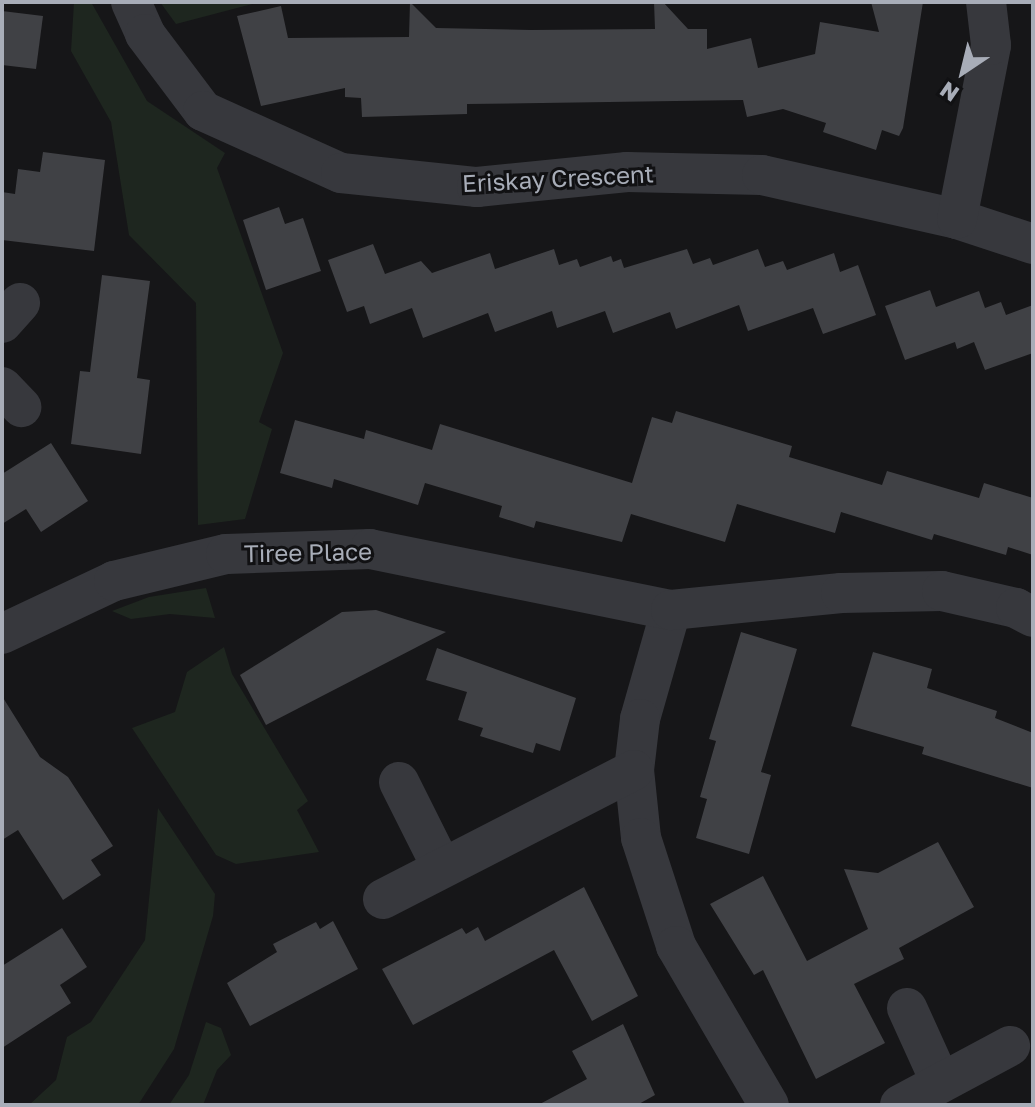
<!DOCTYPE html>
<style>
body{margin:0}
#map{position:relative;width:1035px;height:1107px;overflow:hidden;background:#161618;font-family:"Golos Text",sans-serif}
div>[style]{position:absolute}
.green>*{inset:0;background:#1e261f}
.building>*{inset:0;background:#404145}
.minor>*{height:40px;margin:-20px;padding:0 20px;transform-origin:20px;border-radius:20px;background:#37383d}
span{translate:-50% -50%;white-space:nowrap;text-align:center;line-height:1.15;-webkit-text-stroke:6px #111113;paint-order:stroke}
.street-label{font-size:24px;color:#a8adb8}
.frame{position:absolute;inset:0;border:4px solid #a8adb8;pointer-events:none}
.north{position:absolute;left:923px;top:32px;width:80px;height:80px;-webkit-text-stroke:6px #111113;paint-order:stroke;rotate:215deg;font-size:22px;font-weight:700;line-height:32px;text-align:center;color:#a8adb8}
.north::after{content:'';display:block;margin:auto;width:28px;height:36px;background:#a8adb8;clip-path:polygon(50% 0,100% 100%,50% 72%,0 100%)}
</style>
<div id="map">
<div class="green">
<i style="clip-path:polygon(74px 2px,91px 2px,147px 101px,225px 153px,217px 168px,283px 353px,259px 422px,272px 429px,245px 519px,198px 525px,196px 303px,129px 235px,111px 122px,71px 51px)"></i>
<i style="clip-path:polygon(160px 2px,260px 2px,176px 24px)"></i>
<i style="clip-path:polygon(206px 588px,215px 618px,170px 614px,131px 619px,112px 611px,149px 597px)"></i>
<i style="clip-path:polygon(224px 647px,232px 674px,308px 801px,297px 810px,319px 852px,236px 864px,216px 855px,132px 728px,175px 712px,187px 672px)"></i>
<i style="clip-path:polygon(158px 808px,215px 894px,213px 916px,174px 1049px,138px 1105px,29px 1105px,56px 1080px,67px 1037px,91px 1022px,145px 940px)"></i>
<i style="clip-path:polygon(206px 1022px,221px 1028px,231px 1055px,217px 1070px,203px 1105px,169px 1105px,189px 1075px)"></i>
</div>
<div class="building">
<i style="clip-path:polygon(410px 2px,436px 28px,531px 30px,655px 29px,654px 2px,663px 2px,688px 29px,707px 29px,707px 49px,751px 38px,758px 68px,815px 54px,820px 22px,879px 32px,871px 2px,923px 2px,903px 128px,899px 136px,882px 130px,876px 150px,823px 132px,826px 123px,783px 109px,747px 117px,743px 100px,467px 104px,467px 114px,362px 117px,361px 98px,345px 97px,345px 88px,261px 106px,237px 16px,281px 6px,288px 38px,409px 37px)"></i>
<i style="clip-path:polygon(2px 11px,43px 16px,36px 69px,2px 65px)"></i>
<i style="clip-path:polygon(43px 152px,105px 160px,94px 251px,2px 240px,2px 192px,15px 194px,18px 169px,40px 172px)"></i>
<i style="clip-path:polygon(279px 207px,285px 224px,303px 218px,321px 271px,266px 290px,243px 220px)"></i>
<i style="clip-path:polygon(373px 244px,385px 274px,421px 261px,432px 273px,490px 253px,495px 269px,554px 249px,559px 265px,577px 259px,580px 267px,611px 256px,613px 262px,621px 259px,624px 268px,687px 249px,693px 264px,710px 258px,713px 265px,758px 249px,765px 267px,783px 261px,787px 270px,834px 253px,840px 272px,858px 265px,876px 315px,823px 334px,813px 308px,748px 331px,739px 305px,676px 329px,670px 312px,613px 333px,605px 311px,557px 328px,552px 311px,495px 332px,488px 313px,423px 338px,412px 308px,370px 324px,364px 306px,347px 312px,328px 260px)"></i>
<i style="clip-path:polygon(102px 275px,150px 281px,137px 378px,150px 380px,141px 454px,71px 444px,80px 371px,90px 372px)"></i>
<i style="clip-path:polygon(930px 290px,936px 307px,979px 291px,985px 308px,1001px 302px,1006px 315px,1033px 305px,1033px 353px,985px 370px,974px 342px,957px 349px,955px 342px,905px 360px,885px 306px)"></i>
<i style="clip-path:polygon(676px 411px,792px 446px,789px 457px,882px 485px,887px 471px,979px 498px,984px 483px,1033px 498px,1033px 555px,1008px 547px,1006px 555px,934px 534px,932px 540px,841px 512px,835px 533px,737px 504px,725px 542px,631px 514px,622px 542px,536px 521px,534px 528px,499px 517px,502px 506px,425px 483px,418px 505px,334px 479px,332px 488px,280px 473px,295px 420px,364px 439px,366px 430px,432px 450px,440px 424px,632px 483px,652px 417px,672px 423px)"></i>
<i style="clip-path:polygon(51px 443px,88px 501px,41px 532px,26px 509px,2px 524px,2px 474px)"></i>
<i style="clip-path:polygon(376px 610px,446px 632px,266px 725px,240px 675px,342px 612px)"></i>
<i style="clip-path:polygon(741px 632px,797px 649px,761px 772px,771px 775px,749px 854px,696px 838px,707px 799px,700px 797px,716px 741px,709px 739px)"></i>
<i style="clip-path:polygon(437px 648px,576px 698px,560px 751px,536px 743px,533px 753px,480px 736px,483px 728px,458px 720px,467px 692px,426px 680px)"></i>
<i style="clip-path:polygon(873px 652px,932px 669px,927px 688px,997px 711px,995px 718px,1033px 733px,1033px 788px,922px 754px,924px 747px,851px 726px)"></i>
<i style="clip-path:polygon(2px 696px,40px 757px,68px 777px,113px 846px,91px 860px,101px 875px,63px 900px,18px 830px,2px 840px)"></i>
<i style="clip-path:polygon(938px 842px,974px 907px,899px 948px,904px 959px,854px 984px,885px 1043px,816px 1079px,763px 970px,754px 975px,710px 904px,763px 876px,807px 961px,868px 929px,844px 869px,878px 873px)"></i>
<i style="clip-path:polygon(584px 887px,638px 996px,592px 1021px,554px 950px,413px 1025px,382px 969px,462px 928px,466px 934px,478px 927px,485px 941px)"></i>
<i style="clip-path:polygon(333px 921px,358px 969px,250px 1026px,227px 983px,277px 952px,273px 944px,316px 922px,320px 929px)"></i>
<i style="clip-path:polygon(62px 928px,87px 967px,60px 985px,71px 1003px,2px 1048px,2px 966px)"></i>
<i style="clip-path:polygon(623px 1024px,655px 1095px,637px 1105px,538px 1105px,587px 1079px,572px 1051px)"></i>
</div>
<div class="minor">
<i style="left:131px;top:2px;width:35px;rotate:66deg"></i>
<i style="left:145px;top:34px;width:96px;rotate:53deg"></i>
<i style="left:203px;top:111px;width:151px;rotate:24.2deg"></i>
<i style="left:341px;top:173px;width:137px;rotate:5.9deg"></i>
<i style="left:477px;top:187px;width:151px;rotate:-5.7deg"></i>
<i style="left:627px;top:172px;width:135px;rotate:1.3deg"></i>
<i style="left:762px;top:175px;width:200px;rotate:12.7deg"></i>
<i style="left:957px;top:219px;width:80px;rotate:18.2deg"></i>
<i style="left:957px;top:219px;width:177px;rotate:-78.9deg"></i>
<i style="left:991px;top:45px;width:43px;rotate:-96.6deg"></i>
<i style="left:2px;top:323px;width:27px;rotate:-48deg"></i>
<i style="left:2px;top:387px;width:28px;rotate:46deg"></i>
<i style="left:671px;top:610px;width:113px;rotate:105.9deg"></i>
<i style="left:640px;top:719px;width:51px;rotate:96.7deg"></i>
<i style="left:634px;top:770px;width:68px;rotate:84.1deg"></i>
<i style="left:641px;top:838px;width:114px;rotate:72deg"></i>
<i style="left:676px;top:946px;width:184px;rotate:59.7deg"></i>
<i style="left:2px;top:634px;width:124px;rotate:-25.3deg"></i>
<i style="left:114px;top:581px;width:115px;rotate:-13.6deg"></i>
<i style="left:226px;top:554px;width:144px;rotate:-2deg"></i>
<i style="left:370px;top:549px;width:307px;rotate:11.5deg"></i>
<i style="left:671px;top:610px;width:171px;rotate:-5.7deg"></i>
<i style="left:841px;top:593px;width:101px;rotate:-1.1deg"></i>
<i style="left:942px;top:591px;width:76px;rotate:12.9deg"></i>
<i style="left:1016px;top:608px;width:19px;rotate:28deg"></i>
<i style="left:399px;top:782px;width:96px;rotate:63.4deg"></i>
<i style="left:383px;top:899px;width:282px;rotate:-27.2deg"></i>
<i style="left:907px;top:1008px;width:82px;rotate:65.6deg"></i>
<i style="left:900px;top:1105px;width:125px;rotate:-28.2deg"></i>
</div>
<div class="street-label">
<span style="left:558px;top:178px;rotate:-3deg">Eriskay Crescent</span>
<span style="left:308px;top:552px;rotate:-1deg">Tiree Place</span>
</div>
<div class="frame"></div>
<div class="north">N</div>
</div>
